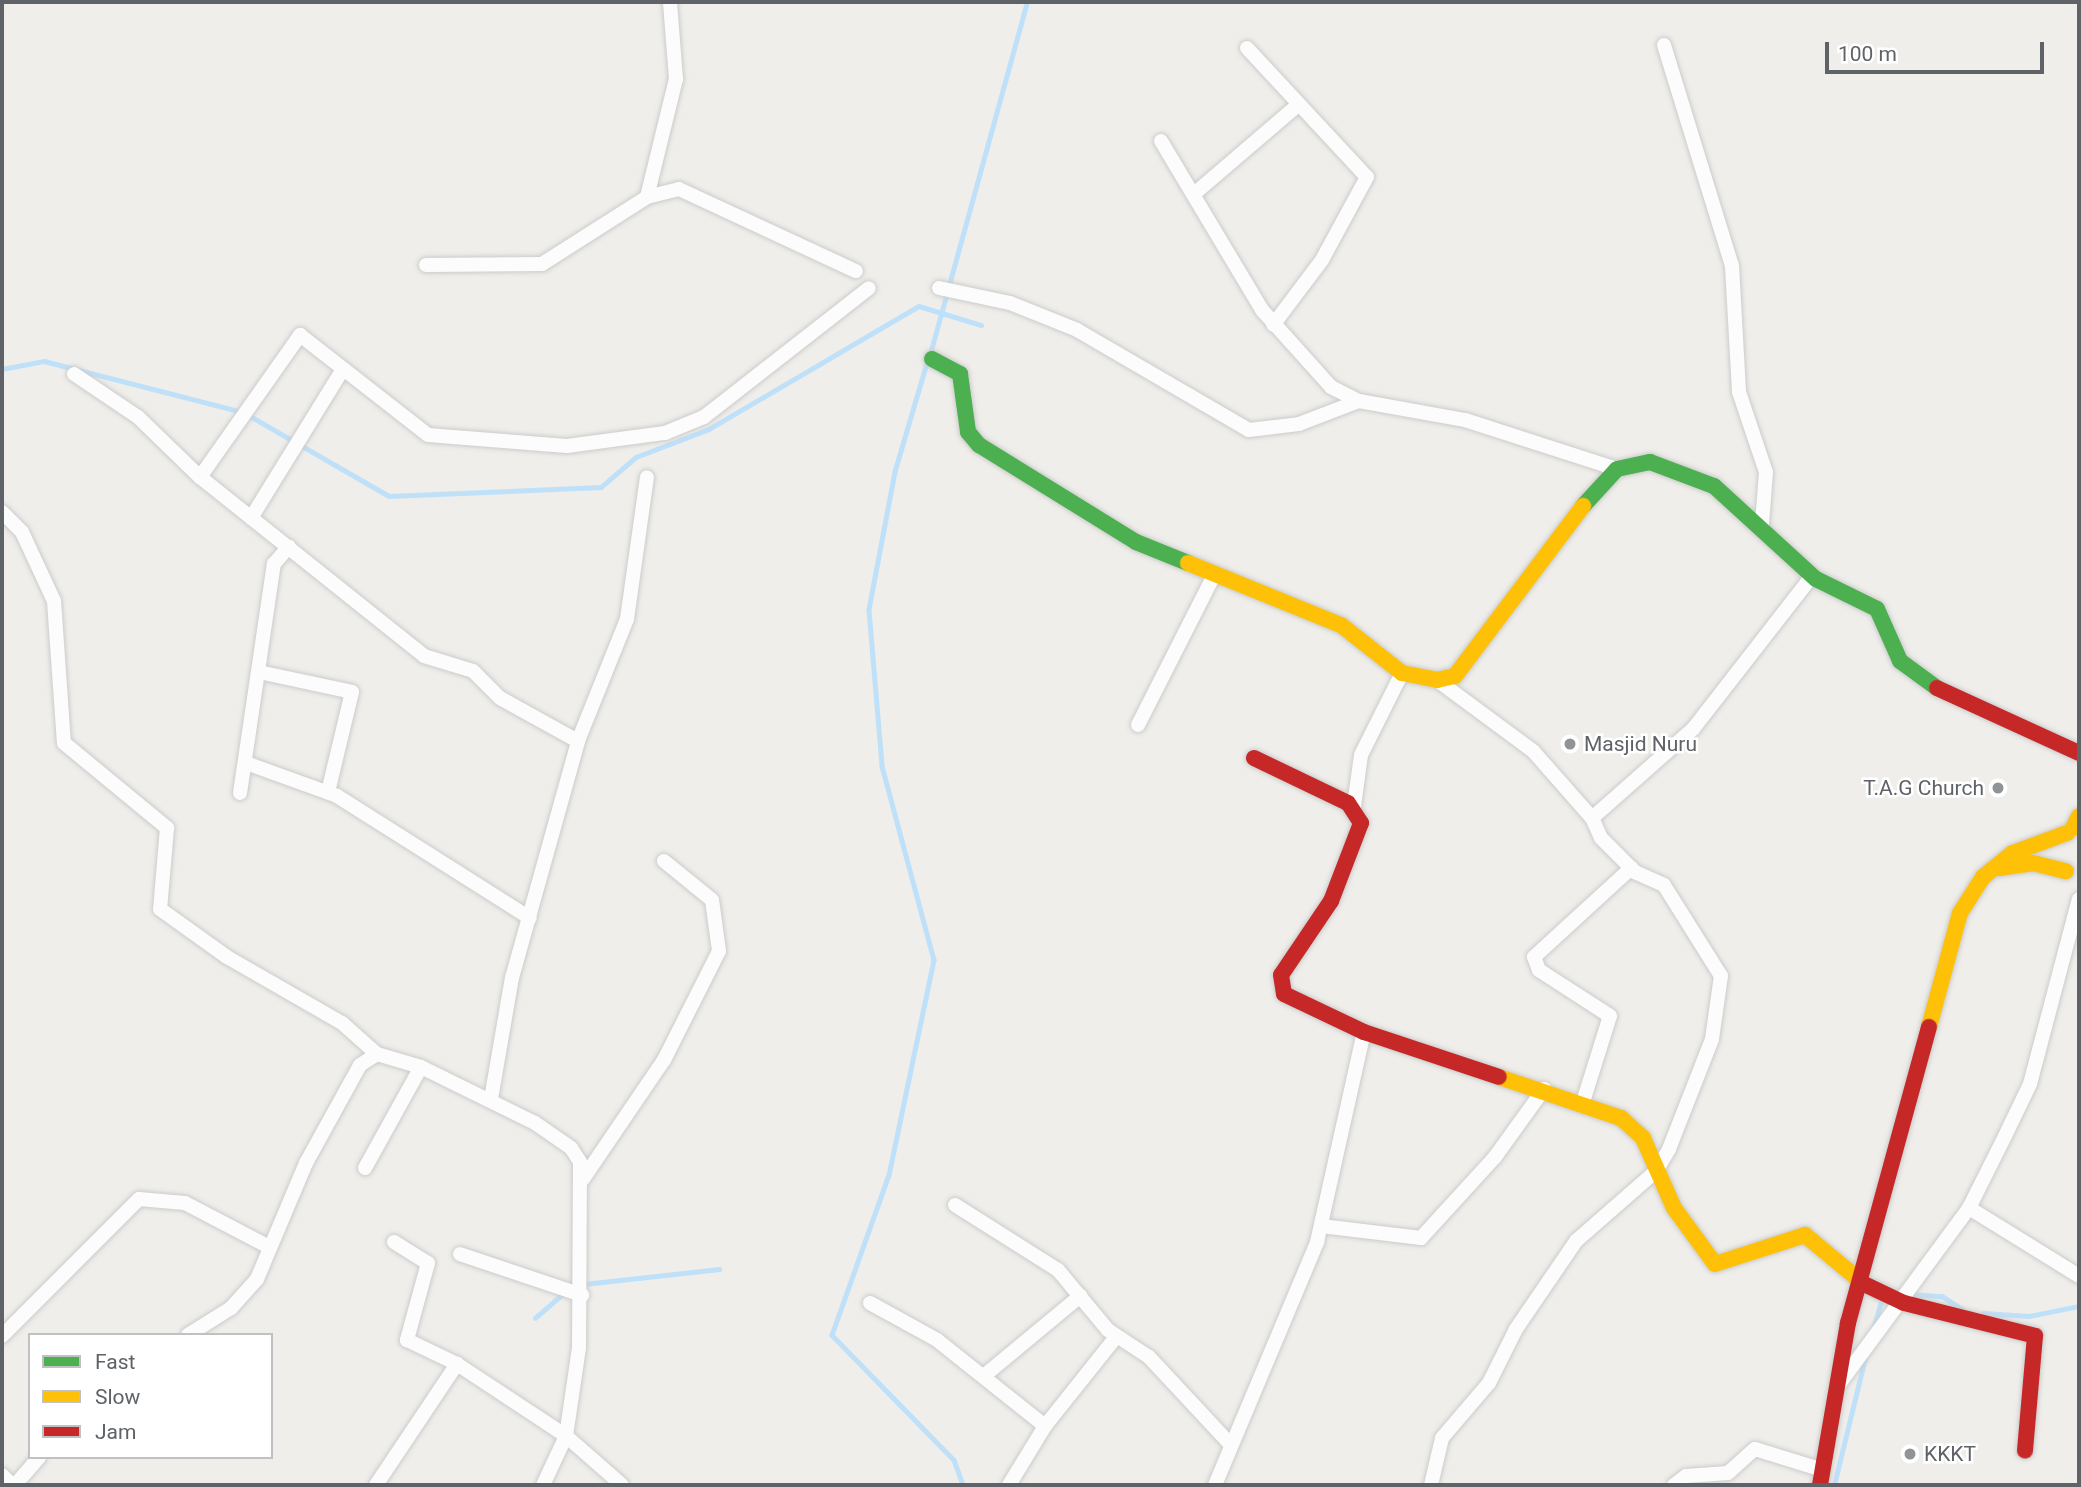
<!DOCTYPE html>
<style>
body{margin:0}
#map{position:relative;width:2081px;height:1487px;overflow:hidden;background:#efeeea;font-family:Roboto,sans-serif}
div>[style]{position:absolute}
.stream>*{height:4.5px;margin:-2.25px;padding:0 2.25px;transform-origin:2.25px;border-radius:2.25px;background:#bfe0f9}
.roads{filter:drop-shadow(0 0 2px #cbcccc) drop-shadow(0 0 2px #cbcccc)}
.street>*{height:14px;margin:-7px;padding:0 7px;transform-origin:7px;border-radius:7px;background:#fdfcfc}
.fast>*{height:16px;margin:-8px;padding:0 8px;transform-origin:8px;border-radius:8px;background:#4caf50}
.slow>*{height:16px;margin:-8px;padding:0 8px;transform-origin:8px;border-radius:8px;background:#ffc107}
.jam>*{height:16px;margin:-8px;padding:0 8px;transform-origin:8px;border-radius:8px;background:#c62828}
.dots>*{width:19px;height:19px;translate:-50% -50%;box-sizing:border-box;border:4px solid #fff;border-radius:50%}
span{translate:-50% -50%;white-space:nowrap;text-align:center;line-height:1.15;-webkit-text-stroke:5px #fff;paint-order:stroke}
.poi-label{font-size:21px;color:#5f6368}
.left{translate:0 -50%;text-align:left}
.right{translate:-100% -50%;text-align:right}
.frame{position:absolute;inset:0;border:4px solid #5f6368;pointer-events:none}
.legend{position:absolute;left:28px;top:1333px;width:245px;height:126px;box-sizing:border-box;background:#fff;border:2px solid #bfc1c3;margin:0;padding:9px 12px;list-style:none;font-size:21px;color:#5f6368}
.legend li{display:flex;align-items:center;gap:14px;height:35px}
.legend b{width:35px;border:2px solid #bfc1c3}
.scale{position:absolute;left:1825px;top:42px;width:219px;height:32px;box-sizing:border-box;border:4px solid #5f6368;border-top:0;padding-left:9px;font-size:21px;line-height:24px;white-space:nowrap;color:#5f6368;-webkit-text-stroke:5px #fff;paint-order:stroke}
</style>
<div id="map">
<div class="stream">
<i style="left:930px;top:354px;width:365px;rotate:-74.6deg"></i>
<i style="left:927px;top:363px;width:114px;rotate:106.4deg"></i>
<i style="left:895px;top:472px;width:140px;rotate:100.7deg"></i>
<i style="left:869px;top:610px;width:157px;rotate:85.2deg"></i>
<i style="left:882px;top:766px;width:201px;rotate:75deg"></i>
<i style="left:934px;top:960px;width:220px;rotate:101.8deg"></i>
<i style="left:889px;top:1175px;width:170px;rotate:109.6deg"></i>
<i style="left:832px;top:1335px;width:175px;rotate:45.7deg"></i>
<i style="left:954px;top:1460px;width:27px;rotate:70deg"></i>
<i style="left:2px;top:369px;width:43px;rotate:-10.8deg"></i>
<i style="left:44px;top:361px;width:205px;rotate:14.4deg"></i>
<i style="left:243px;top:412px;width:168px;rotate:29.9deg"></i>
<i style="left:389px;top:496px;width:212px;rotate:-2.4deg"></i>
<i style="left:601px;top:487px;width:46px;rotate:-40.6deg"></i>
<i style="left:636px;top:457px;width:78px;rotate:-21deg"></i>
<i style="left:709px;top:429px;width:243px;rotate:-30.4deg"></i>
<i style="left:919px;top:306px;width:65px;rotate:17deg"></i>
<i style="left:584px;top:1284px;width:136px;rotate:-6.3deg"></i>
<i style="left:1911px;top:1294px;width:31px;rotate:4deg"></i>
<i style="left:1942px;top:1296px;width:24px;rotate:33deg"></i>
<i style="left:1983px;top:1313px;width:46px;rotate:3.7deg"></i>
<i style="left:2029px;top:1316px;width:51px;rotate:-11.3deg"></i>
<i style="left:535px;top:1318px;width:37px;rotate:-41deg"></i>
<i style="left:1874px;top:1326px;width:26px;rotate:-74deg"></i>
<i style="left:1834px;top:1485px;width:131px;rotate:-76.3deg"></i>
</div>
<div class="roads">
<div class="street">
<i style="left:1664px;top:45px;width:231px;rotate:72.9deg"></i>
<i style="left:1732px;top:266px;width:126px;rotate:86.8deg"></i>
<i style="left:1739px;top:392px;width:84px;rotate:71.4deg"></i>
<i style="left:1766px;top:472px;width:52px;rotate:94.4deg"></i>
<i style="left:1247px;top:48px;width:176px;rotate:47.1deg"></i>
<i style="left:1367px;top:177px;width:94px;rotate:118.5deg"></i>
<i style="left:1322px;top:260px;width:81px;rotate:127deg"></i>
<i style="left:1161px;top:141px;width:197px;rotate:59.1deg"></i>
<i style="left:1262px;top:310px;width:103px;rotate:48.1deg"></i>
<i style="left:1331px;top:387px;width:31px;rotate:27deg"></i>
<i style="left:1359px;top:401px;width:108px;rotate:10.2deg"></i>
<i style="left:1465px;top:420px;width:160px;rotate:17.9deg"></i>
<i style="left:1194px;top:194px;width:137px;rotate:-40.6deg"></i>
<i style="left:647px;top:197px;width:122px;rotate:-76.2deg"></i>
<i style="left:676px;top:79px;width:77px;rotate:-94.5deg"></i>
<i style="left:426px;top:265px;width:116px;rotate:-0.5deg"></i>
<i style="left:542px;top:264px;width:125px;rotate:-32.5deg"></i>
<i style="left:647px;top:197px;width:33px;rotate:-14deg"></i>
<i style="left:679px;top:189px;width:195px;rotate:24.9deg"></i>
<i style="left:939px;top:288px;width:73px;rotate:11.9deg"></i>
<i style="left:1010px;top:303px;width:72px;rotate:21.9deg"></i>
<i style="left:1077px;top:330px;width:199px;rotate:30.2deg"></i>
<i style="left:1249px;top:430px;width:50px;rotate:-6.8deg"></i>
<i style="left:1299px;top:424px;width:64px;rotate:-21deg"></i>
<i style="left:74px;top:374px;width:77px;rotate:33.9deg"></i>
<i style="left:138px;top:417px;width:86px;rotate:44.1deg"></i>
<i style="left:200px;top:477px;width:287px;rotate:38.6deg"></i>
<i style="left:424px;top:656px;width:51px;rotate:17deg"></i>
<i style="left:473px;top:671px;width:38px;rotate:45deg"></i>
<i style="left:500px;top:698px;width:89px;rotate:28.9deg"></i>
<i style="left:200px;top:477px;width:174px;rotate:-54.8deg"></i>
<i style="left:300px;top:335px;width:162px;rotate:38deg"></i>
<i style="left:428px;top:435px;width:139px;rotate:4.5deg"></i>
<i style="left:567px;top:446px;width:99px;rotate:-7.6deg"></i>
<i style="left:665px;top:433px;width:42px;rotate:-22.3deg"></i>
<i style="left:704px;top:417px;width:209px;rotate:-38deg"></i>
<i style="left:2px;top:512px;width:28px;rotate:45deg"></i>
<i style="left:22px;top:532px;width:76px;rotate:65.1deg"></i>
<i style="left:54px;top:601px;width:142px;rotate:86deg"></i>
<i style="left:64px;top:743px;width:134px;rotate:39.5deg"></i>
<i style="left:167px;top:828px;width:81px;rotate:94.9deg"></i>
<i style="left:160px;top:909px;width:82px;rotate:35.6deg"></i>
<i style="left:227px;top:957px;width:133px;rotate:29.9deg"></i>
<i style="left:342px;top:1023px;width:47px;rotate:41.5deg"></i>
<i style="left:251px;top:518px;width:172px;rotate:-58.3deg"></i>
<i style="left:259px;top:672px;width:95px;rotate:12.1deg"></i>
<i style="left:352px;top:692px;width:103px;rotate:103.5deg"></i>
<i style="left:1138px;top:725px;width:166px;rotate:-63.1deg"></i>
<i style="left:246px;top:763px;width:97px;rotate:19.9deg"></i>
<i style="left:337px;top:796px;width:228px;rotate:32.3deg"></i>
<i style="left:240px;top:793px;width:232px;rotate:-81.6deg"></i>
<i style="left:274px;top:564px;width:23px;rotate:-50deg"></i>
<i style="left:1354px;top:806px;width:51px;rotate:-82.2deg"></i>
<i style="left:1361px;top:755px;width:92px;rotate:-63.4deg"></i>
<i style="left:1592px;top:818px;width:135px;rotate:-41.4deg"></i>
<i style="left:1693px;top:729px;width:194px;rotate:-52.1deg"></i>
<i style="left:491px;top:1099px;width:123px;rotate:-80.2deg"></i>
<i style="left:512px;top:978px;width:246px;rotate:-74.4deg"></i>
<i style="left:578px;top:741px;width:131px;rotate:-68.1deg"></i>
<i style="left:627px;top:619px;width:143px;rotate:-82deg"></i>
<i style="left:1583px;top:1102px;width:90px;rotate:-72.6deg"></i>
<i style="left:1610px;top:1016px;width:85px;rotate:-147.1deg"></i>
<i style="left:1539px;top:970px;width:14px;rotate:-111deg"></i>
<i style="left:1534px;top:957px;width:132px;rotate:-42.5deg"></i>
<i style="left:365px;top:1168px;width:115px;rotate:-61deg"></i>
<i style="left:583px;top:1179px;width:144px;rotate:-55.8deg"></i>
<i style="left:664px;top:1060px;width:122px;rotate:-63.2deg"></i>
<i style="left:719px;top:951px;width:51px;rotate:-97.8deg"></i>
<i style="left:712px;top:900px;width:62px;rotate:-140.9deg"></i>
<i style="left:955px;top:1205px;width:122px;rotate:32.3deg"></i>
<i style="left:1058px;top:1270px;width:78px;rotate:50.2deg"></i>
<i style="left:1108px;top:1330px;width:49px;rotate:33.4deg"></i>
<i style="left:1149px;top:1357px;width:119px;rotate:47deg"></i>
<i style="left:1969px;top:1208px;width:129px;rotate:31.7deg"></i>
<i style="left:1321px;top:1226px;width:101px;rotate:6.8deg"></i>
<i style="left:1421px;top:1238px;width:110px;rotate:-47.6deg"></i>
<i style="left:1495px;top:1157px;width:84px;rotate:-54.2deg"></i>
<i style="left:394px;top:1242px;width:40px;rotate:32deg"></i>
<i style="left:428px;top:1263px;width:80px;rotate:105.3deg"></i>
<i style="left:407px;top:1340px;width:55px;rotate:25.6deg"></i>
<i style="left:457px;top:1364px;width:131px;rotate:33.4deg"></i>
<i style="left:566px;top:1436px;width:74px;rotate:41.2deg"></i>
<i style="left:460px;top:1254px;width:129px;rotate:18.6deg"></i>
<i style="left:870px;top:1303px;width:77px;rotate:28.9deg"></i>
<i style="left:937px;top:1340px;width:138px;rotate:38.5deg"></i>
<i style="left:188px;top:1335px;width:51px;rotate:-32.1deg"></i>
<i style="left:231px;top:1308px;width:39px;rotate:-48deg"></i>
<i style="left:257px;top:1279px;width:126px;rotate:-67.1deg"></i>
<i style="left:306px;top:1163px;width:112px;rotate:-61.1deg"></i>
<i style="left:360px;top:1065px;width:20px;rotate:-33deg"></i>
<i style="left:377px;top:1054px;width:46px;rotate:16.5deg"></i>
<i style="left:421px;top:1067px;width:127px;rotate:26.2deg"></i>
<i style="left:535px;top:1123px;width:44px;rotate:34.8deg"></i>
<i style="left:571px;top:1148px;width:17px;rotate:57deg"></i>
<i style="left:580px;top:1162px;width:186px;rotate:90.3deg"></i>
<i style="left:579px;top:1348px;width:89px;rotate:98.4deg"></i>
<i style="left:566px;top:1436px;width:54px;rotate:115.1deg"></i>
<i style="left:2px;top:1336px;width:194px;rotate:-45deg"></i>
<i style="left:139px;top:1199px;width:46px;rotate:5deg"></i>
<i style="left:185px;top:1203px;width:95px;rotate:27.6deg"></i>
<i style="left:985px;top:1375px;width:124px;rotate:-39.7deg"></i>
<i style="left:1840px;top:1383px;width:217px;rotate:-53.6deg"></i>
<i style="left:1969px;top:1208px;width:80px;rotate:-63.4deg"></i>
<i style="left:2005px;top:1136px;width:58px;rotate:-64.3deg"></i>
<i style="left:2030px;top:1084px;width:191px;rotate:-75.2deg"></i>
<i style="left:2px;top:1475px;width:14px;rotate:45deg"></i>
<i style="left:15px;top:1485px;width:37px;rotate:-49deg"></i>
<i style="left:376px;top:1485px;width:146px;rotate:-56.2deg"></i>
<i style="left:1009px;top:1485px;width:69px;rotate:-58.6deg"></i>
<i style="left:1045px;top:1426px;width:114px;rotate:-51.4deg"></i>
<i style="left:1215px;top:1485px;width:264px;rotate:-67.2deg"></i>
<i style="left:1317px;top:1242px;width:215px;rotate:-77.4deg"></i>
<i style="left:1431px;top:1485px;width:48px;rotate:-76.8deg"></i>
<i style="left:1442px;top:1438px;width:72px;rotate:-49.5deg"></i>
<i style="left:1489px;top:1383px;width:60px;rotate:-63.4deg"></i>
<i style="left:1516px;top:1329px;width:107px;rotate:-55.7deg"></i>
<i style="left:1576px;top:1241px;width:106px;rotate:-41.2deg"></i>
<i style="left:1656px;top:1171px;width:26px;rotate:-59deg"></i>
<i style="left:1669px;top:1149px;width:118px;rotate:-68.6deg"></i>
<i style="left:1712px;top:1039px;width:64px;rotate:-81.9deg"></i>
<i style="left:1721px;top:976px;width:107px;rotate:-122.1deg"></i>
<i style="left:1664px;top:885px;width:32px;rotate:-156deg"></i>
<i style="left:1635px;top:872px;width:48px;rotate:-135deg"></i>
<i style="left:1601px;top:838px;width:22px;rotate:-114deg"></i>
<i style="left:1592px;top:818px;width:89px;rotate:-131.4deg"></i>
<i style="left:1533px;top:751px;width:119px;rotate:-143.5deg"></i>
<i style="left:1674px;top:1485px;width:15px;rotate:-37deg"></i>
<i style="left:1686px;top:1476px;width:42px;rotate:-4.1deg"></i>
<i style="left:1728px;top:1473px;width:36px;rotate:-42deg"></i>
<i style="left:1755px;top:1449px;width:71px;rotate:17.2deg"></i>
</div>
<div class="fast">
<i style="left:932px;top:359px;width:32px;rotate:28deg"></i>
<i style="left:960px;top:374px;width:59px;rotate:82.1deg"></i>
<i style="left:968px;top:432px;width:17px;rotate:50deg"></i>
<i style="left:979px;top:445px;width:185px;rotate:31.7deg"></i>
<i style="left:1136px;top:542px;width:56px;rotate:22deg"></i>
<i style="left:1583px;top:506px;width:50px;rotate:-47.4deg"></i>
<i style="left:1617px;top:469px;width:34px;rotate:-12deg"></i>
<i style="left:1650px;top:462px;width:68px;rotate:20.6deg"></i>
<i style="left:1714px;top:486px;width:138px;rotate:42.4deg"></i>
<i style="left:1816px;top:579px;width:68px;rotate:26.2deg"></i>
<i style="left:1877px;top:609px;width:57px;rotate:66.1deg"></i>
<i style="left:1900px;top:661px;width:46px;rotate:36.1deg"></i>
</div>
<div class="slow">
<i style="left:1188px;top:563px;width:165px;rotate:22.1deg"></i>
<i style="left:1341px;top:625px;width:78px;rotate:38.2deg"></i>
<i style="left:1402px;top:673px;width:36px;rotate:11deg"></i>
<i style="left:1437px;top:680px;width:18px;rotate:-13deg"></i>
<i style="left:1455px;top:676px;width:213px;rotate:-53deg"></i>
<i style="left:2073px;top:828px;width:13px;rotate:-63deg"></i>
<i style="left:1999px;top:868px;width:34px;rotate:-8deg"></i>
<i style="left:2033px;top:863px;width:34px;rotate:14deg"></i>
<i style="left:1929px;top:1027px;width:118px;rotate:-74.8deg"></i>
<i style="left:1960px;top:913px;width:43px;rotate:-57.4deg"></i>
<i style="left:1983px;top:877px;width:38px;rotate:-39deg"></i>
<i style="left:2013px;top:853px;width:58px;rotate:-20.3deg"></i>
<i style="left:1499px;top:1077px;width:129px;rotate:18.6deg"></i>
<i style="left:1621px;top:1118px;width:30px;rotate:42deg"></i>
<i style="left:1643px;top:1138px;width:77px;rotate:66.1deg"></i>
<i style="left:1674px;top:1208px;width:69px;rotate:53.8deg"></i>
<i style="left:1715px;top:1264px;width:95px;rotate:-17.9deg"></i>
<i style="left:1805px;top:1235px;width:77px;rotate:39.7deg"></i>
</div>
<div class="jam">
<i style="left:1937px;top:688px;width:156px;rotate:24.6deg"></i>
<i style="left:1254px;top:758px;width:104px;rotate:25.6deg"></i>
<i style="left:1348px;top:803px;width:24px;rotate:57deg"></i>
<i style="left:1361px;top:823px;width:84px;rotate:111deg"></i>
<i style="left:1331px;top:901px;width:89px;rotate:124deg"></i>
<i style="left:1281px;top:975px;width:19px;rotate:81deg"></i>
<i style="left:1284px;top:994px;width:89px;rotate:25.4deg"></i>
<i style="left:1364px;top:1032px;width:142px;rotate:18.4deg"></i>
<i style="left:1864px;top:1284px;width:44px;rotate:25.4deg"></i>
<i style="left:1904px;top:1303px;width:135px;rotate:14.1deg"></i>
<i style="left:2035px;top:1336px;width:115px;rotate:95deg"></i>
<i style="left:1820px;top:1485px;width:164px;rotate:-80.2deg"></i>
<i style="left:1848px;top:1323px;width:307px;rotate:-74.7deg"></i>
</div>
</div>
<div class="dots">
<i style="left:1570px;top:744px;background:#919496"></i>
<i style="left:1998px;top:788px;background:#919496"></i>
<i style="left:1910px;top:1454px;background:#919496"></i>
</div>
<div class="poi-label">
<span class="left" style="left:1584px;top:744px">Masjid Nuru</span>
<span class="right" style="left:1984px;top:788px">T.A.G Church</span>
<span class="left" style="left:1924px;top:1454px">KKKT</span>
</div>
<div class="frame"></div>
<ul class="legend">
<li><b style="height:9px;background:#4caf50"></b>Fast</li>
<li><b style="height:9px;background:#ffc107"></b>Slow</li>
<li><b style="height:9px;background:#c62828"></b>Jam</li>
</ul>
<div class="scale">100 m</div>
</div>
